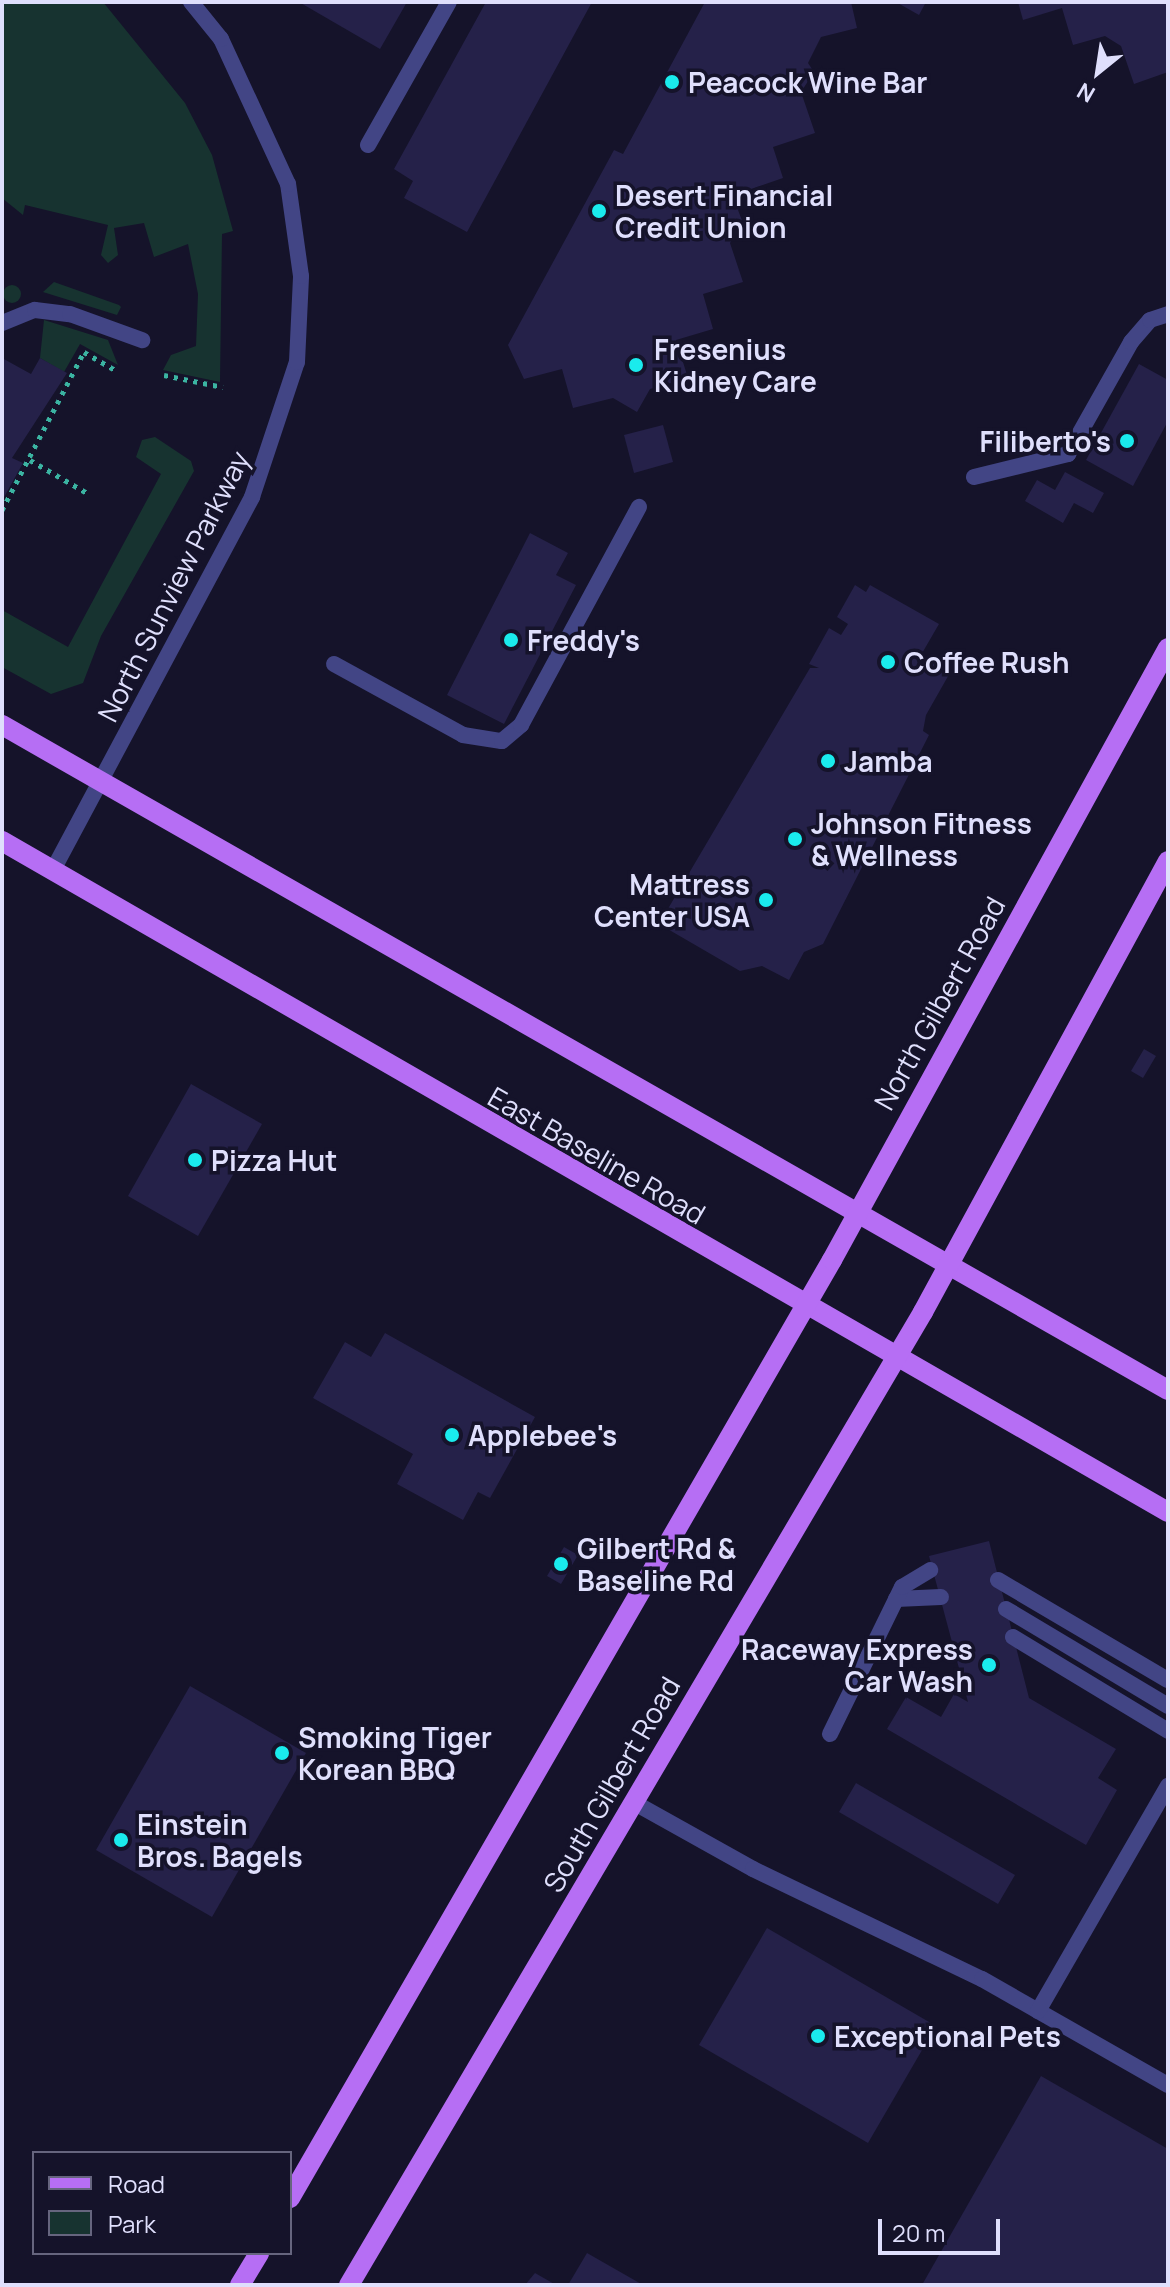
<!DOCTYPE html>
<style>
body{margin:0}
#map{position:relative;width:1170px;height:2287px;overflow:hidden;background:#15132a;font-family:Manrope,sans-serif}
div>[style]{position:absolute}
.green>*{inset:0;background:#173330}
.round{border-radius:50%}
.building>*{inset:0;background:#252149}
.path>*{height:5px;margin-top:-2.5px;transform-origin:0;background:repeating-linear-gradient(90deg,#3bb4a2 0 4px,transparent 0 10px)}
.lane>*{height:16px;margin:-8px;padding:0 8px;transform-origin:8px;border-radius:8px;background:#424585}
.street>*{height:16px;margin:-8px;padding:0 8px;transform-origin:8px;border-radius:8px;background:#424585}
.primary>*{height:20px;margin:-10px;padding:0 10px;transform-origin:10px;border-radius:10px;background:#b66ef4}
.dots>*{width:22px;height:22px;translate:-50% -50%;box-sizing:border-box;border:4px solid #15132a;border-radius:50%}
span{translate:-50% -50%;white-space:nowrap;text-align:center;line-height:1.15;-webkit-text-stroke:7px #15132a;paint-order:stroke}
.poi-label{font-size:28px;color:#dfdffc;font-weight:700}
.left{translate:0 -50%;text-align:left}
.right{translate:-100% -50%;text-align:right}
.street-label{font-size:28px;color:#dfdffc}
.frame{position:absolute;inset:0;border:4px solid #dfdffc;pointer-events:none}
.legend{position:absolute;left:32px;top:2151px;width:260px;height:104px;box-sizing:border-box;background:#15132a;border:2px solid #66657e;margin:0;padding:10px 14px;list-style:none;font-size:24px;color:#dfdffc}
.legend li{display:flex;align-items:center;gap:16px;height:40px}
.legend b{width:40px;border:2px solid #66657e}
.north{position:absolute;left:1058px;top:32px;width:80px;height:80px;-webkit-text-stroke:6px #15132a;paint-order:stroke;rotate:210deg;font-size:22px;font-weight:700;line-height:32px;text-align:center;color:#dfdffc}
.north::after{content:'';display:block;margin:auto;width:28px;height:36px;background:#dfdffc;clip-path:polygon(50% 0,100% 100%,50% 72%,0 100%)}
.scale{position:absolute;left:878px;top:2219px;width:122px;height:36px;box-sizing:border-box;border:4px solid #dfdffc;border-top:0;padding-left:10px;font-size:24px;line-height:28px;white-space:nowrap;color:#dfdffc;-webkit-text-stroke:6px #15132a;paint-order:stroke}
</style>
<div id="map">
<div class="green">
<i style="clip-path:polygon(2px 2px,103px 2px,185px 103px,212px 155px,233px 231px,222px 234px,220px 382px,163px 370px,171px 355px,196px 346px,198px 294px,188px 244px,154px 257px,144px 223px,114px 228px,118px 255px,108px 263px,101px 255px,108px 225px,25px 205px,23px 215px,2px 198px)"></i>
<i style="clip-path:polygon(54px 282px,119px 305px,121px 307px,117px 315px,43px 292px)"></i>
<i class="round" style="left:3px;top:285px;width:18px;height:18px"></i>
<i style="clip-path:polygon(44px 320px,108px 340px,118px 365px,80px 344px,64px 372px,40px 358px)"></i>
<i style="clip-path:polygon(155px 437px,191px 461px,194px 471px,101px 636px,83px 683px,51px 694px,2px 667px,2px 610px,68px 647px,161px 474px,136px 457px,142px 440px)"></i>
</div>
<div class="building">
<i style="clip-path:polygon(299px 2px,407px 2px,380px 49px)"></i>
<i style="clip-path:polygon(486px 2px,592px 2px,467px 232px,404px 198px,413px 181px,394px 169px)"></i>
<i style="clip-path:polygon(705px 2px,851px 2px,857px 28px,821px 37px,808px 63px,814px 72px,801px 92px,815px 133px,773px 147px,783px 178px,751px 189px,738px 210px,743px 223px,730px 243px,743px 282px,703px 294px,713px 329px,676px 340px,688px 378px,650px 389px,637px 412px,613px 398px,573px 408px,562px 369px,524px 379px,508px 345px,614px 150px,623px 154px)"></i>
<i style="clip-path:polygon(896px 2px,926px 2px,919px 15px)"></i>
<i style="clip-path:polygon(1018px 2px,1168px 2px,1168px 72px,1134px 84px,1121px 46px,1105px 36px,1073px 45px,1062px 8px,1023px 20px)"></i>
<i style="clip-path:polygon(2px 358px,31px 374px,40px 358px,67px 373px,12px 458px,23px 463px,2px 501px)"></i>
<i style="clip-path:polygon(1139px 364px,1168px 380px,1168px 421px,1133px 486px,1086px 460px)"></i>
<i style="clip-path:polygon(663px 425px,673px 462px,634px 473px,624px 435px)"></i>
<i style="clip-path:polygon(1065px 472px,1104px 493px,1093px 513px,1074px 503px,1063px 523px,1025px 501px,1037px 480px,1055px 490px)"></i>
<i style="clip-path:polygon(530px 533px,568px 553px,556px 575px,576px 585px,504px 724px,447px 695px)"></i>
<i style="clip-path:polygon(855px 585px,866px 592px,870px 585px,939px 624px,921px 655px,951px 671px,926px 715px,923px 731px,929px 735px,823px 944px,804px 952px,789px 980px,762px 966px,740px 971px,659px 924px,810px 668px,819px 668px,809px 664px,829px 628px,841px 635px,848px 624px,837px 617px)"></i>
<i style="clip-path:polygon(1144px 1049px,1156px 1056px,1143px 1078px,1131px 1071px)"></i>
<i style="clip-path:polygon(191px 1084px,262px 1124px,198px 1236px,128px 1196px)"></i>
<i style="clip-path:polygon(385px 1333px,535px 1417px,490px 1498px,478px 1492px,463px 1520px,397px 1484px,413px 1454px,313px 1398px,345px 1342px,371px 1357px)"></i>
<i style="clip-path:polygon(989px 1541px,1029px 1698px,1116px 1749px,1098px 1778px,1117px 1790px,1086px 1845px,887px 1729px,906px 1697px,941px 1717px,954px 1694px,968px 1702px,929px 1556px)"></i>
<i style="clip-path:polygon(564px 1547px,578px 1555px,561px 1584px,547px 1576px)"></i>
<i style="clip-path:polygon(190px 1686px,306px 1753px,212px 1917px,96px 1850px)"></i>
<i style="clip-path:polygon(856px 1783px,1015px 1875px,998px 1904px,839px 1812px)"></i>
<i style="clip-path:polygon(767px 1928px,936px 2026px,868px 2143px,699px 2045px)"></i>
<i style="clip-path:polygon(1041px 2076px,1168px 2149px,1168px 2285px,922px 2285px)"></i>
<i style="clip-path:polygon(587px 2253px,643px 2285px,568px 2285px)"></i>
<i style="clip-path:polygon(535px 2273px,556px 2285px,525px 2285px)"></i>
</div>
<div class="path">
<i style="left:164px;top:375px;width:60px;rotate:11.5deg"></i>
<i style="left:30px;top:460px;width:68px;rotate:30deg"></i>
<i style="left:2px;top:510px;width:178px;rotate:-62.6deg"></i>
<i style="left:84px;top:352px;width:36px;rotate:30deg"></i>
</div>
<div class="lane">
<i style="left:368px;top:145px;width:164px;rotate:-60.5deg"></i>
<i style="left:2px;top:323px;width:35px;rotate:-22deg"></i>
<i style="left:35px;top:310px;width:35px;rotate:7deg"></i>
<i style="left:70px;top:314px;width:77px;rotate:19.9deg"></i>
<i style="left:974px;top:477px;width:97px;rotate:-13.7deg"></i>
<i style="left:1068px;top:454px;width:129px;rotate:-60.6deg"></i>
<i style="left:1131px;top:342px;width:29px;rotate:-49deg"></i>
<i style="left:1150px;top:320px;width:19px;rotate:-18deg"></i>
<i style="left:334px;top:664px;width:147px;rotate:28.8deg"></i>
<i style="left:463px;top:735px;width:39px;rotate:9deg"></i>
<i style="left:502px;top:741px;width:25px;rotate:-40deg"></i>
<i style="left:521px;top:725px;width:248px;rotate:-61.6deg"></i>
<i style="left:998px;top:1580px;width:197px;rotate:30.5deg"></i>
<i style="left:896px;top:1599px;width:45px;rotate:-2.5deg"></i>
<i style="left:1006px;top:1609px;width:189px;rotate:30.9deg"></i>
<i style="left:1013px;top:1637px;width:181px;rotate:31.2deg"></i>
<i style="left:830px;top:1734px;width:164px;rotate:-63.9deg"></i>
<i style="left:902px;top:1587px;width:33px;rotate:-31deg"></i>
<i style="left:633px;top:1802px;width:137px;rotate:29.2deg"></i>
<i style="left:753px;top:1869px;width:254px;rotate:25.7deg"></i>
<i style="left:982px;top:1979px;width:214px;rotate:29.7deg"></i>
<i style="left:1038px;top:2011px;width:260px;rotate:-60deg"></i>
</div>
<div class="street">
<i style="left:53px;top:870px;width:423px;rotate:-61.9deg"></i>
<i style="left:252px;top:497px;width:142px;rotate:-71.6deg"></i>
<i style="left:297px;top:362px;width:86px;rotate:-87.3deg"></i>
<i style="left:301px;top:276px;width:93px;rotate:-98deg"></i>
<i style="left:288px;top:184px;width:160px;rotate:-114.8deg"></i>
<i style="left:221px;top:39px;width:48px;rotate:-129deg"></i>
</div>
<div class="primary">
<i style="left:2px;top:725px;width:1342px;rotate:29.7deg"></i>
<i style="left:2px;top:841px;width:1345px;rotate:29.92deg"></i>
<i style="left:290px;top:2198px;width:1083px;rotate:-59.98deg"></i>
<i style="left:832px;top:1260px;width:698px;rotate:-61.23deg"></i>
<i style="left:240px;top:2285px;width:37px;rotate:-59deg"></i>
<i style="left:349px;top:2285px;width:1130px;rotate:-59.46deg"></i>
<i style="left:923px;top:1312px;width:513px;rotate:-61.49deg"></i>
</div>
<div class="dots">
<i style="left:672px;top:82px;background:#1aebed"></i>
<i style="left:599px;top:211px;background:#1aebed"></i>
<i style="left:636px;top:365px;background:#1aebed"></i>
<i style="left:1127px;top:441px;background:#1aebed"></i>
<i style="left:511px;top:640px;background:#1aebed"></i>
<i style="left:888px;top:662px;background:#1aebed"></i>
<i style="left:828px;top:761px;background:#1aebed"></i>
<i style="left:795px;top:839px;background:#1aebed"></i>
<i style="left:766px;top:900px;background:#1aebed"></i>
<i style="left:195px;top:1160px;background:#1aebed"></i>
<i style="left:452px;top:1435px;background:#1aebed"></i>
<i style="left:561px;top:1564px;background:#1aebed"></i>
<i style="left:989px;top:1665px;background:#1aebed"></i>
<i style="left:282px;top:1753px;background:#1aebed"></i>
<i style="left:121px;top:1840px;background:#1aebed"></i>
<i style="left:818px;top:2036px;background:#1aebed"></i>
</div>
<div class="poi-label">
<span class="left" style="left:688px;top:82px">Peacock Wine Bar</span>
<span class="left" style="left:615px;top:211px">Desert Financial<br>Credit Union</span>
<span class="left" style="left:654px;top:365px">Fresenius<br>Kidney Care</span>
<span class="right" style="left:1111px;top:441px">Filiberto's</span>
<span class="left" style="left:527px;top:640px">Freddy's</span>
<span class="left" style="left:904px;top:662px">Coffee Rush</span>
<span class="left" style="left:844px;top:761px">Jamba</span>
<span class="left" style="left:811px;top:839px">Johnson Fitness<br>&amp; Wellness</span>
<span class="right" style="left:750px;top:900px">Mattress<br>Center USA</span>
<span class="left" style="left:211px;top:1160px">Pizza Hut</span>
<span class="left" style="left:468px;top:1435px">Applebee's</span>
<span class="left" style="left:577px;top:1564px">Gilbert Rd &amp;<br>Baseline Rd</span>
<span class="right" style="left:973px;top:1665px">Raceway Express<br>Car Wash</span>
<span class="left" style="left:298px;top:1753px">Smoking Tiger<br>Korean BBQ</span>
<span class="left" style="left:137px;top:1840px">Einstein<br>Bros. Bagels</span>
<span class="left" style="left:834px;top:2036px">Exceptional Pets</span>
</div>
<div class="street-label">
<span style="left:173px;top:586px;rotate:-63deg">North Sunview Parkway</span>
<span style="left:939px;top:1003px;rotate:-61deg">North Gilbert Road</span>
<span style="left:597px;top:1155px;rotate:30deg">East Baseline Road</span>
<span style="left:611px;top:1784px;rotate:-60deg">South Gilbert Road</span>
</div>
<div class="frame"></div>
<ul class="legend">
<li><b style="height:10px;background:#b66ef4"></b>Road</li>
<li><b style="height:22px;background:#173330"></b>Park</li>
</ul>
<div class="north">N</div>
<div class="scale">20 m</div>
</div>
